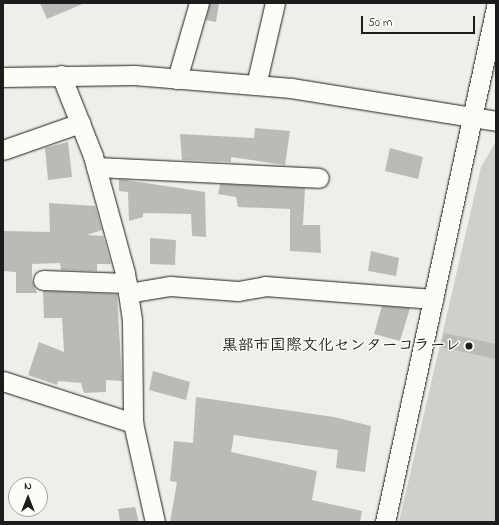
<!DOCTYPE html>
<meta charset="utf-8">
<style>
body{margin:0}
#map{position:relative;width:499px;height:525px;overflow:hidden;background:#f0eeea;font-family:"Indie Flower","Klee One",sans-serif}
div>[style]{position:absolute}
.green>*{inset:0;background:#d0cfcc}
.building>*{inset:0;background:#bbbab6}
.roads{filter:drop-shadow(0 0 1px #1c1c1c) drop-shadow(0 0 1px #1c1c1c)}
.minor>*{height:19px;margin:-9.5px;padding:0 9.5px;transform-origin:9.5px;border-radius:9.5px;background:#fdfcf7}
.dots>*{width:11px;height:11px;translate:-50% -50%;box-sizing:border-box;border:2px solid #fdfcf7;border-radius:50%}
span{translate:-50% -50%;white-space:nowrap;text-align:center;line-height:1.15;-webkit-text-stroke:3px #fdfcf7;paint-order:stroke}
.poi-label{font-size:16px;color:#1c1c1c;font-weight:700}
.right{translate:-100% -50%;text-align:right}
.frame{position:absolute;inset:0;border:4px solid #1c1c1c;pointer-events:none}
.north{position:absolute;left:8px;top:477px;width:40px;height:40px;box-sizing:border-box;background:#fdfcf7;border:1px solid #a3a29f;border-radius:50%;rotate:0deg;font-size:11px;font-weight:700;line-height:16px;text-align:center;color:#1c1c1c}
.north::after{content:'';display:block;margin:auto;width:14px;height:18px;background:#1c1c1c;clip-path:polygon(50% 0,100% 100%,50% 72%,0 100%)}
.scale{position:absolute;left:361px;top:16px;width:114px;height:18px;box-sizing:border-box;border:2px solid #1c1c1c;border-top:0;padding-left:5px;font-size:12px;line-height:14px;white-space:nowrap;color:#1c1c1c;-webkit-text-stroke:3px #fdfcf7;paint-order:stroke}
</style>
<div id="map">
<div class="green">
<i style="clip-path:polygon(496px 141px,496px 522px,399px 522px,481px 167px)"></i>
</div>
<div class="building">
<i style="clip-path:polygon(40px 3px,85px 3px,47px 19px)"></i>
<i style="clip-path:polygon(210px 3px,219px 3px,216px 22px,206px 20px)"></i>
<i style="clip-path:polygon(255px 128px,290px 131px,285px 165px,231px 157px,231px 162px,182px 160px,180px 134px,254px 138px)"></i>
<i style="clip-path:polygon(68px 142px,72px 177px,48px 180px,45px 148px)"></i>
<i style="clip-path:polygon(390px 148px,423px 157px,418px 179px,385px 171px)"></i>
<i style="clip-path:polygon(119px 179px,205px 192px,206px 237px,192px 236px,191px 214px,143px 213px,143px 217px,129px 221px,128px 192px,119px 191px)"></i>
<i style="clip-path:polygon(220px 184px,305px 188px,303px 225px,320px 225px,321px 253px,290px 251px,290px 209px,238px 207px,236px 197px,218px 194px)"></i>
<i style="clip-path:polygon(49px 203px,95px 206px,102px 230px,87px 235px,103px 236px,111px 264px,97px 264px,97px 271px,61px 270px,60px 263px,32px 264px,32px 280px,37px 293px,16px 293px,16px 272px,3px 271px,3px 231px,50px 232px)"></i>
<i style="clip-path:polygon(150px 238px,176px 240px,175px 265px,150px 264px)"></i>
<i style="clip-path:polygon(371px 251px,399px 258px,396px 276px,368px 271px)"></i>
<i style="clip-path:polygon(43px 291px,117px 294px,122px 381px,106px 380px,106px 392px,84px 393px,81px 383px,58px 381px,57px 385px,28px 375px,39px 342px,64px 352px,62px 318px,44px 318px)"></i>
<i style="clip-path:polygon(382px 306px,410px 308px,400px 341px,374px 334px)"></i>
<i style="clip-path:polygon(444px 333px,496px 344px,496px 359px,441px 347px)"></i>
<i style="clip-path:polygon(153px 371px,190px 382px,186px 400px,149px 390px)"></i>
<i style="clip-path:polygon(196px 397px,334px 417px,371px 426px,365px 472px,336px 468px,338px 450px,234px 435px,231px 452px,317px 471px,312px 500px,362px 511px,360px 522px,170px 522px,177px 482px,170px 481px,174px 441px,193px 443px)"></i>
<i style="clip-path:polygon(135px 507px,139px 522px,120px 522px,118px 509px)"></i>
</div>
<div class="roads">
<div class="minor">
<i style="left:61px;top:75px;width:87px;rotate:68.4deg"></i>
<i style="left:93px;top:156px;width:121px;rotate:74.7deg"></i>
<i style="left:125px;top:273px;width:48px;rotate:81.5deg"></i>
<i style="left:132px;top:320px;width:103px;rotate:89.4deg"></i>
<i style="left:133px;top:423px;width:101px;rotate:77.5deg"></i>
<i style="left:3px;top:77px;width:131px;rotate:-0.9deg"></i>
<i style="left:134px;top:75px;width:158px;rotate:4.7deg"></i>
<i style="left:291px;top:88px;width:208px;rotate:9.1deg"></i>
<i style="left:177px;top:79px;width:79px;rotate:-73.9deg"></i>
<i style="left:256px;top:85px;width:84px;rotate:-77deg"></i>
<i style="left:3px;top:150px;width:82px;rotate:-19.3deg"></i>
<i style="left:96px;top:167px;width:223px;rotate:2.8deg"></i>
<i style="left:43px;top:280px;width:84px;rotate:2deg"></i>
<i style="left:128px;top:293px;width:43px;rotate:-9.5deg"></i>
<i style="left:170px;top:286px;width:68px;rotate:4.2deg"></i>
<i style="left:238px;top:291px;width:27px;rotate:-10deg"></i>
<i style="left:265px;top:286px;width:169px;rotate:4.4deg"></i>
<i style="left:3px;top:381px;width:137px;rotate:17.9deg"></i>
<i style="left:385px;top:522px;width:527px;rotate:-77.84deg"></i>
</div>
</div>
<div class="dots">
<i style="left:469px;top:346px;background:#1c1c1c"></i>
</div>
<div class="poi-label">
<span class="right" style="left:461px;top:346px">黒部市国際文化センターコラーレ</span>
</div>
<div class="frame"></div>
<div class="north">N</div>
<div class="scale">50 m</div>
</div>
